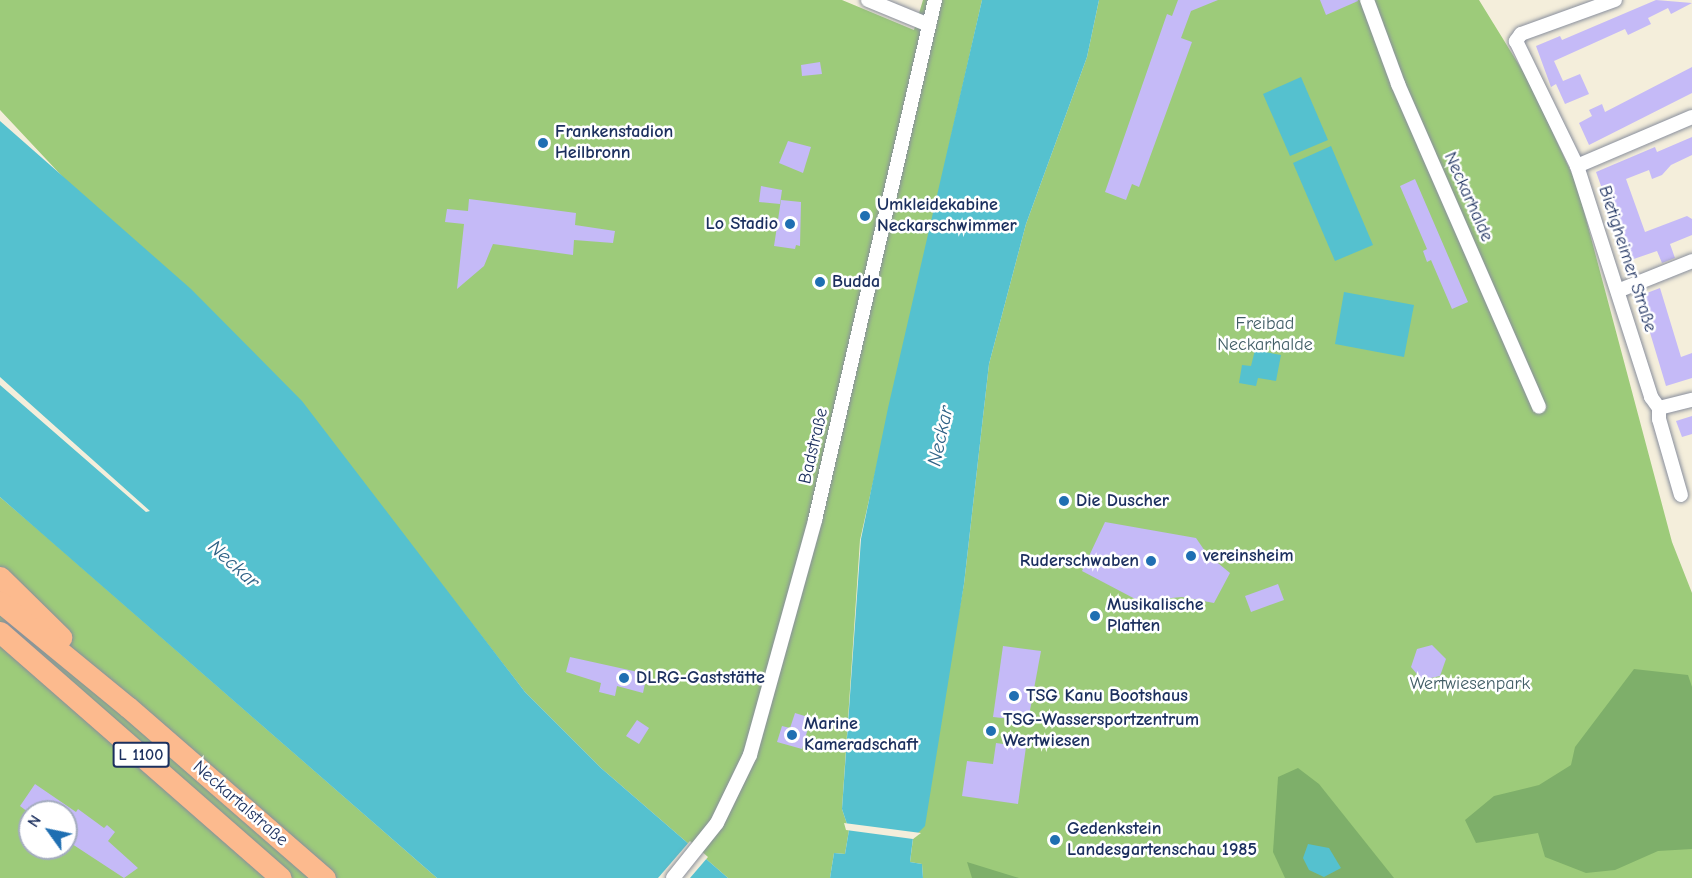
<!DOCTYPE html>
<meta charset="utf-8">
<style>
body{margin:0}
#map{position:relative;width:1692px;height:878px;overflow:hidden;background:#f4eedb;font-family:"Comic Neue",sans-serif}
div>[style]{position:absolute}
.green>*{inset:0;background:#9dcb7a}
.forest>*{inset:0;background:#7eaf6a}
.water>*{inset:0;background:#55c1cf}
.pier>*{inset:0;background:#f4eedb}
.building>*{inset:0;background:#c5baf7}
.roads{filter:drop-shadow(0 0 2px #888e9c) drop-shadow(0 0 2px #888e9c)}
.minor>*{height:14px;margin:-7px;padding:0 7px;transform-origin:7px;border-radius:7px;background:#fff}
.primary>*{height:21px;margin:-10.5px;padding:0 10.5px;transform-origin:10.5px;border-radius:10.5px;background:#fcba8e}
.dots>*{width:16px;height:16px;translate:-50% -50%;box-sizing:border-box;border:3px solid #fff;border-radius:50%}
span{translate:-50% -50%;white-space:nowrap;text-align:center;line-height:1.15;-webkit-text-stroke:5px #fff;paint-order:stroke}
.shield-label span{padding:2px 4px;background:#fff;border:2px solid;border-radius:4px;-webkit-text-stroke-width:0}
.shield-label{font-size:16px;color:#1b2f5e;font-weight:700}
.poi-label{font-size:18px;color:#1b2f5e;font-weight:700}
.left{translate:0 -50%;text-align:left}
.right{translate:-100% -50%;text-align:right}
.street-label{font-size:18px;color:#1b2f5e}
.park-label{font-size:18px;color:#425e66}
.water-label{font-size:20px;color:#2f6286;font-style:italic}
.north{position:absolute;left:18px;top:800px;width:60px;height:60px;box-sizing:border-box;background:#fff;border:2px solid #a4acbf;border-radius:50%;rotate:303deg;font-size:16px;font-weight:700;line-height:24px;text-align:center;color:#1b2f5e}
.north::after{content:'';display:block;margin:auto;width:21px;height:27px;background:#1f6fb2;clip-path:polygon(50% 0,100% 100%,50% 72%,0 100%)}
</style>
<div id="map">
<div class="green">
<i style="clip-path:polygon(0 0,842px 0,914px 30px,923px 0,982px 0,860px 540px,842px 809px,849px 830px,845px 854px,834px 853px,830px 878px,728px 878px,601px 768px,525px 692px,425px 563px,0 110px)"></i>
<i style="clip-path:polygon(1099px 0,1479px 0,1529px 81px,1577px 185px,1672px 542px,1692px 593px,1692px 878px,923px 878px,922px 864px,910px 862px,913px 839px,919px 830px,964px 584px,989px 364px,1026px 224px,1087px 57px)"></i>
<i style="clip-path:polygon(evenodd,0 497px,42px 533px,437px 878px,0 878px,0 497px,30px 812px,66px 812px,66px 848px,30px 848px,30px 812px)"></i>
</div>
<div class="forest">
<i style="clip-path:polygon(1634px 669px,1688px 675px,1692px 687px,1692px 849px,1658px 851px,1615px 870px,1586px 873px,1545px 857px,1538px 833px,1476px 843px,1465px 820px,1494px 796px,1539px 785px,1571px 765px,1575px 747px)"></i>
<i style="clip-path:polygon(1298px 768px,1319px 784px,1394px 878px,1285px 878px,1273px 852px,1278px 777px)"></i>
<i style="clip-path:polygon(967px 862px,1019px 878px,972px 878px)"></i>
</div>
<div class="water">
<i style="clip-path:polygon(982px 0,1099px 0,1087px 57px,1026px 224px,989px 364px,964px 584px,925px 826px,913px 838px,910px 862px,922px 864px,923px 878px,830px 878px,834px 853px,845px 854px,849px 830px,842px 809px,861px 539px,888px 408px)"></i>
<i style="clip-path:polygon(1301px 77px,1328px 140px,1290px 156px,1263px 94px)"></i>
<i style="clip-path:polygon(0 121px,191px 289px,302px 401px,525px 692px,601px 768px,728px 878px,437px 878px,0 497px,0 385px,146px 512px,150px 511px,0 377px)"></i>
<i style="clip-path:polygon(1331px 146px,1373px 245px,1335px 261px,1293px 163px)"></i>
<i style="clip-path:polygon(1344px 292px,1414px 305px,1404px 357px,1335px 344px)"></i>
<i style="clip-path:polygon(1255px 350px,1281px 355px,1276px 381px,1258px 378px,1256px 386px,1239px 383px,1242px 365px,1251px 366px)"></i>
<i style="clip-path:polygon(1308px 844px,1329px 848px,1341px 868px,1324px 877px,1309px 870px,1303px 858px)"></i>
</div>
<div class="pier">
<i style="clip-path:polygon(844px 823px,921px 833px,913px 839px,846px 830px)"></i>
<i style="clip-path:polygon(690px 841px,708px 857px,690px 878px,658px 878px)"></i>
</div>
<div class="building">
<i style="clip-path:polygon(1178px 0,1218px 0,1191px 11px,1181px 38px,1192px 42px,1139px 187px,1132px 184px,1126px 200px,1105px 192px,1167px 14px,1172px 16px)"></i>
<i style="clip-path:polygon(1320px 0,1358px 0,1358px 1px,1326px 15px)"></i>
<i style="clip-path:polygon(1656px 0,1692px 3px,1671px 14px,1668px 8px,1648px 18px,1651px 24px,1628px 35px,1625px 29px,1554px 61px,1563px 81px,1580px 74px,1589px 94px,1565px 104px,1556px 84px,1551px 87px,1536px 46px,1560px 36px,1562px 40px)"></i>
<i style="clip-path:polygon(820px 62px,822px 74px,802px 76px,801px 65px)"></i>
<i style="clip-path:polygon(1692px 67px,1692px 93px,1589px 145px,1579px 123px,1592px 116px,1589px 110px,1602px 104px,1605px 112px)"></i>
<i style="clip-path:polygon(1692px 137px,1692px 155px,1671px 165px,1662px 175px,1652px 179px,1649px 170px,1626px 179px,1645px 232px,1687px 216px,1692px 219px,1692px 235px,1670px 244px,1675px 258px,1662px 263px,1657px 251px,1628px 261px,1596px 172px,1655px 147px,1657px 152px)"></i>
<i style="clip-path:polygon(788px 141px,811px 147px,803px 173px,779px 163px)"></i>
<i style="clip-path:polygon(1415px 179px,1468px 302px,1452px 309px,1431px 260px,1427px 262px,1423px 251px,1427px 249px,1400px 186px)"></i>
<i style="clip-path:polygon(761px 186px,782px 190px,780px 204px,759px 202px)"></i>
<i style="clip-path:polygon(469px 199px,576px 213px,575px 225px,615px 231px,613px 243px,574px 240px,573px 255px,493px 244px,484px 266px,457px 289px,464px 224px,445px 222px,447px 209px,468px 211px)"></i>
<i style="clip-path:polygon(781px 200px,801px 202px,800px 246px,796px 245px,795px 249px,774px 246px)"></i>
<i style="clip-path:polygon(1660px 288px,1681px 357px,1692px 353px,1692px 378px,1666px 386px,1639px 296px)"></i>
<i style="clip-path:polygon(1692px 416px,1692px 434px,1682px 437px,1676px 421px)"></i>
<i style="clip-path:polygon(1105px 522px,1196px 538px,1207px 554px,1230px 573px,1214px 603px,1182px 597px,1139px 601px,1082px 571px)"></i>
<i style="clip-path:polygon(1278px 584px,1284px 600px,1251px 612px,1245px 596px)"></i>
<i style="clip-path:polygon(1432px 645px,1446px 659px,1440px 676px,1422px 680px,1411px 667px,1417px 649px)"></i>
<i style="clip-path:polygon(1003px 646px,1041px 651px,1028px 721px,993px 717px)"></i>
<i style="clip-path:polygon(570px 657px,647px 674px,643px 693px,617px 686px,615px 696px,599px 692px,601px 683px,566px 672px)"></i>
<i style="clip-path:polygon(795px 713px,811px 718px,802px 749px,777px 742px,782px 726px,790px 728px)"></i>
<i style="clip-path:polygon(637px 720px,649px 728px,639px 744px,626px 736px)"></i>
<i style="clip-path:polygon(996px 743px,1026px 747px,1018px 804px,962px 796px,967px 761px,993px 764px)"></i>
<i style="clip-path:polygon(35px 784px,76px 812px,78px 809px,104px 828px,107px 825px,115px 832px,108px 841px,138px 868px,124px 878px,66px 840px,66px 812px,28px 812px,20px 806px)"></i>
</div>
<div class="roads">
<div class="minor">
<i style="left:868px;top:0;width:66px;rotate:22.3deg"></i>
<i style="left:1367px;top:0;width:90px;rotate:69.7deg"></i>
<i style="left:1398px;top:84px;width:352px;rotate:66.4deg"></i>
<i style="left:1615px;top:0;width:100px;rotate:160.1deg"></i>
<i style="left:1521px;top:34px;width:9px;rotate:126deg"></i>
<i style="left:1516px;top:41px;width:139px;rotate:64deg"></i>
<i style="left:1577px;top:166px;width:243px;rotate:72.2deg"></i>
<i style="left:1651px;top:397px;width:14px;rotate:54deg"></i>
<i style="left:1659px;top:408px;width:11px;rotate:90deg"></i>
<i style="left:1659px;top:419px;width:79px;rotate:73.9deg"></i>
<i style="left:1577px;top:166px;width:125px;rotate:-23.1deg"></i>
<i style="left:1620px;top:290px;width:78px;rotate:-21.9deg"></i>
<i style="left:1659px;top:408px;width:34px;rotate:-14deg"></i>
<i style="left:673px;top:878px;width:70px;rotate:-51.3deg"></i>
<i style="left:717px;top:823px;width:76px;rotate:-64.1deg"></i>
<i style="left:750px;top:755px;width:244px;rotate:-74.5deg"></i>
<i style="left:815px;top:520px;width:534px;rotate:-77.01deg"></i>
</div>
<div class="primary">
<i style="left:0;top:577px;width:86px;rotate:44.5deg"></i>
<i style="left:0;top:602px;width:166px;rotate:39.4deg"></i>
<i style="left:128px;top:707px;width:261px;rotate:41deg"></i>
<i style="left:0;top:632px;width:373px;rotate:41.2deg"></i>
</div>
</div>
<div class="dots">
<i style="left:543px;top:143px;background:#1f6fb2"></i>
<i style="left:865px;top:216px;background:#1f6fb2"></i>
<i style="left:790px;top:224px;background:#1f6fb2"></i>
<i style="left:820px;top:282px;background:#1f6fb2"></i>
<i style="left:1064px;top:501px;background:#1f6fb2"></i>
<i style="left:1191px;top:556px;background:#1f6fb2"></i>
<i style="left:1151px;top:561px;background:#1f6fb2"></i>
<i style="left:1095px;top:616px;background:#1f6fb2"></i>
<i style="left:624px;top:678px;background:#1f6fb2"></i>
<i style="left:1014px;top:696px;background:#1f6fb2"></i>
<i style="left:991px;top:731px;background:#1f6fb2"></i>
<i style="left:792px;top:735px;background:#1f6fb2"></i>
<i style="left:1055px;top:840px;background:#1f6fb2"></i>
</div>
<div class="shield-label">
<span style="left:141px;top:755px">L 1100</span>
</div>
<div class="poi-label">
<span class="left" style="left:555px;top:143px">Frankenstadion<br>Heilbronn</span>
<span class="left" style="left:877px;top:216px">Umkleidekabine<br>Neckarschwimmer</span>
<span class="right" style="left:778px;top:224px">Lo Stadio</span>
<span class="left" style="left:832px;top:282px">Budda</span>
<span class="left" style="left:1076px;top:501px">Die Duscher</span>
<span class="left" style="left:1203px;top:556px">vereinsheim</span>
<span class="right" style="left:1139px;top:561px">Ruderschwaben</span>
<span class="left" style="left:1107px;top:616px">Musikalische<br>Platten</span>
<span class="left" style="left:636px;top:678px">DLRG-Gaststätte</span>
<span class="left" style="left:1026px;top:696px">TSG Kanu Bootshaus</span>
<span class="left" style="left:1003px;top:731px">TSG-Wassersportzentrum<br>Wertwiesen</span>
<span class="left" style="left:804px;top:735px">Marine<br>Kameradschaft</span>
<span class="left" style="left:1067px;top:840px">Gedenkstein<br>Landesgartenschau 1985</span>
</div>
<div class="street-label">
<span style="left:1468px;top:197px;rotate:66deg">Neckarhalde</span>
<span style="left:1627px;top:259px;rotate:72deg">Bietigheimer Straße</span>
<span style="left:814px;top:446px;rotate:-77deg">Badstraße</span>
<span style="left:240px;top:804px;rotate:41deg">Neckartalstraße</span>
</div>
<div class="park-label">
<span style="left:1265px;top:335px">Freibad<br>Neckarhalde</span>
<span style="left:1470px;top:684px">Wertwiesenpark</span>
</div>
<div class="water-label">
<span style="left:940px;top:436px;rotate:-78deg">Neckar</span>
<span style="left:234px;top:564px;rotate:42deg">Neckar</span>
</div>
<div class="north">N</div>
</div>
